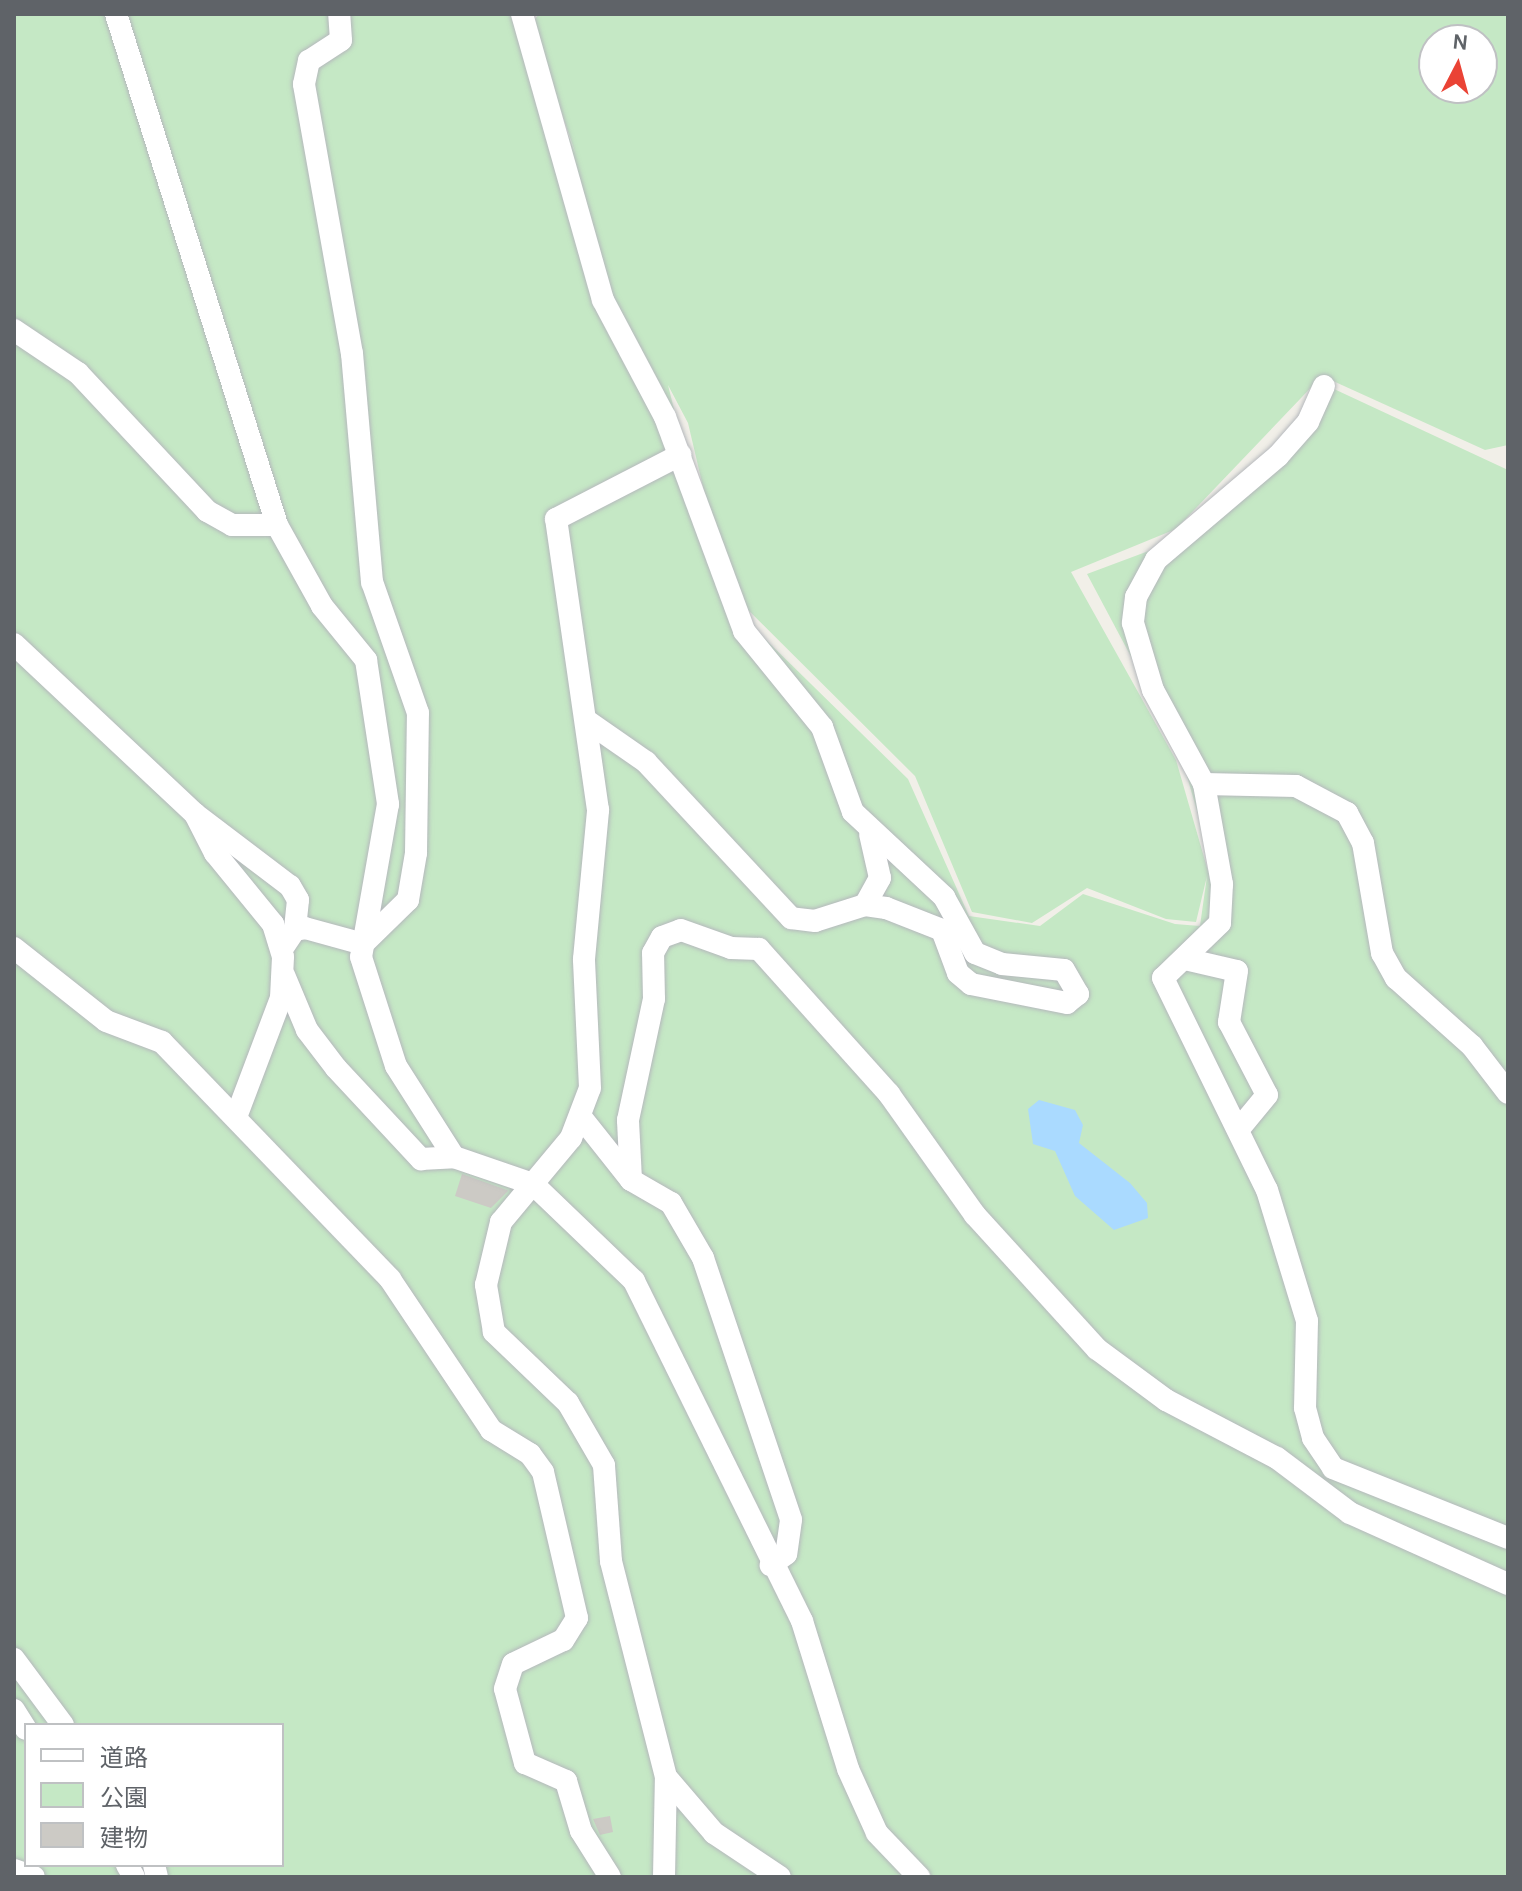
<!DOCTYPE html>
<meta charset="utf-8">
<style>
body{margin:0}
#map{position:relative;width:1522px;height:1891px;overflow:hidden;background:#f1efe8;font-family:Karla,"Noto Sans JP",sans-serif}
div>[style]{position:absolute}
.green>*{inset:0;background:#c5e8c5}
.water>*{inset:0;background:#aadaff}
.building>*{inset:0;background:#cccac5}
.roads{filter:drop-shadow(0 0 2px #b5b8bc) drop-shadow(0 0 2px #b5b8bc)}
.minor>*{height:22px;margin:-11px;padding:0 11px;transform-origin:11px;border-radius:11px;background:#fff}
span{translate:-50% -50%;white-space:nowrap;text-align:center;line-height:1.15;-webkit-text-stroke:6px #fff;paint-order:stroke}
.frame{position:absolute;inset:0;border:16px solid #5f6368;pointer-events:none}
.legend{position:absolute;left:24px;top:1723px;width:260px;height:144px;box-sizing:border-box;background:#fff;border:2px solid #bfc1c3;margin:0;padding:10px 14px;list-style:none;font-size:24px;color:#5f6368}
.legend li{display:flex;align-items:center;gap:16px;height:40px}
.legend b{width:40px;border:2px solid #bfc1c3}
.north{position:absolute;left:1418px;top:24px;width:80px;height:80px;box-sizing:border-box;background:#fff;border:2px solid #bfc1c3;border-radius:50%;rotate:6deg;font-size:22px;font-weight:700;line-height:32px;text-align:center;color:#5f6368}
.north::after{content:'';display:block;margin:auto;width:28px;height:36px;background:#ea4335;clip-path:polygon(50% 0,100% 100%,50% 72%,0 100%)}
</style>
<div id="map">
<div class="green">
<i style="clip-path:polygon(evenodd,14px 14px,531px 14px,524px 23px,576px 155px,531px 24px,539px 14px,1508px 14px,1508px 445px,1485px 450px,1322px 376px,1176px 529px,1071px 572px,1176px 760px,1208px 871px,1210px 856px,1178px 745px,1087px 574px,1178px 540px,1334px 389px,1508px 470px,1508px 1877px,14px 1877px,14px 14px,1434px 40px,1482px 40px,1482px 88px,1434px 88px,1434px 40px,14px 14px,668px 385px,688px 423px,727px 589px,915px 776px,972px 912px,1032px 923px,1087px 888px,1166px 919px,1196px 922px,1207px 876px,1200px 926px,1175px 924px,1083px 894px,1040px 926px,969px 916px,908px 779px,720px 595px,668px 385px,14px 14px,26px 1725px,282px 1725px,282px 1865px,26px 1865px,26px 1725px)"></i>
</div>
<div class="water">
<i style="clip-path:polygon(1039px 1100px,1075px 1110px,1083px 1125px,1079px 1143px,1130px 1183px,1147px 1203px,1148px 1218px,1114px 1230px,1075px 1196px,1055px 1151px,1033px 1144px,1028px 1109px)"></i>
</div>
<div class="building">
<i style="clip-path:polygon(462px 1174px,507px 1190px,508px 1191px,491px 1208px,455px 1196px)"></i>
<i style="clip-path:polygon(610px 1816px,613px 1832px,600px 1835px,593px 1819px)"></i>
</div>
<div class="roads">
<div class="minor">
<i style="left:116px;top:14px;width:536px;rotate:72.51deg"></i>
<i style="left:277px;top:525px;width:93px;rotate:60.9deg"></i>
<i style="left:322px;top:606px;width:70px;rotate:50.8deg"></i>
<i style="left:366px;top:660px;width:146px;rotate:81.3deg"></i>
<i style="left:388px;top:804px;width:155px;rotate:100deg"></i>
<i style="left:361px;top:957px;width:114px;rotate:72.2deg"></i>
<i style="left:396px;top:1066px;width:108px;rotate:57.5deg"></i>
<i style="left:454px;top:1157px;width:83px;rotate:18.9deg"></i>
<i style="left:533px;top:1184px;width:140px;rotate:43.8deg"></i>
<i style="left:634px;top:1281px;width:379px;rotate:63.7deg"></i>
<i style="left:802px;top:1621px;width:155px;rotate:72.7deg"></i>
<i style="left:848px;top:1769px;width:70px;rotate:65.6deg"></i>
<i style="left:877px;top:1833px;width:61px;rotate:46.3deg"></i>
<i style="left:522px;top:14px;width:297px;rotate:74.2deg"></i>
<i style="left:603px;top:300px;width:132px;rotate:62.1deg"></i>
<i style="left:665px;top:417px;width:228px;rotate:69.7deg"></i>
<i style="left:744px;top:631px;width:124px;rotate:50.9deg"></i>
<i style="left:822px;top:727px;width:90px;rotate:70deg"></i>
<i style="left:853px;top:812px;width:125px;rotate:43deg"></i>
<i style="left:944px;top:897px;width:64px;rotate:61deg"></i>
<i style="left:975px;top:953px;width:29px;rotate:22deg"></i>
<i style="left:1002px;top:964px;width:62px;rotate:5.5deg"></i>
<i style="left:1064px;top:970px;width:28px;rotate:60deg"></i>
<i style="left:1078px;top:994px;width:14px;rotate:141deg"></i>
<i style="left:1067px;top:1003px;width:98px;rotate:-168.8deg"></i>
<i style="left:971px;top:984px;width:17px;rotate:-140deg"></i>
<i style="left:958px;top:973px;width:46px;rotate:-110.4deg"></i>
<i style="left:942px;top:930px;width:60px;rotate:-158.6deg"></i>
<i style="left:886px;top:908px;width:21px;rotate:-172deg"></i>
<i style="left:865px;top:905px;width:52px;rotate:162.3deg"></i>
<i style="left:815px;top:921px;width:24px;rotate:-173deg"></i>
<i style="left:791px;top:918px;width:213px;rotate:-132.9deg"></i>
<i style="left:646px;top:762px;width:72px;rotate:-145.2deg"></i>
<i style="left:14px;top:330px;width:77px;rotate:33.9deg"></i>
<i style="left:78px;top:373px;width:189px;rotate:46.9deg"></i>
<i style="left:207px;top:511px;width:29px;rotate:29deg"></i>
<i style="left:232px;top:525px;width:45px"></i>
<i style="left:1324px;top:386px;width:39px;rotate:114deg"></i>
<i style="left:1308px;top:422px;width:45px;rotate:131.4deg"></i>
<i style="left:1278px;top:456px;width:160px;rotate:139.6deg"></i>
<i style="left:1156px;top:560px;width:42px;rotate:118.4deg"></i>
<i style="left:1136px;top:597px;width:26px;rotate:97deg"></i>
<i style="left:1133px;top:623px;width:70px;rotate:73.4deg"></i>
<i style="left:1153px;top:690px;width:107px;rotate:61.5deg"></i>
<i style="left:1204px;top:784px;width:102px;rotate:79.8deg"></i>
<i style="left:1222px;top:884px;width:39px;rotate:93deg"></i>
<i style="left:1220px;top:923px;width:79px;rotate:136deg"></i>
<i style="left:1163px;top:978px;width:236px;rotate:63.9deg"></i>
<i style="left:1267px;top:1190px;width:137px;rotate:73deg"></i>
<i style="left:1307px;top:1321px;width:87px;rotate:91.3deg"></i>
<i style="left:1305px;top:1408px;width:31px;rotate:75deg"></i>
<i style="left:1313px;top:1438px;width:36px;rotate:56deg"></i>
<i style="left:1333px;top:1468px;width:188px;rotate:21.8deg"></i>
<i style="left:14px;top:644px;width:248px;rotate:43.2deg"></i>
<i style="left:195px;top:814px;width:44px;rotate:62.9deg"></i>
<i style="left:215px;top:853px;width:92px;rotate:50.8deg"></i>
<i style="left:273px;top:924px;width:34px;rotate:73deg"></i>
<i style="left:283px;top:957px;width:41px;rotate:92.8deg"></i>
<i style="left:281px;top:998px;width:127px;rotate:110.7deg"></i>
<i style="left:1204px;top:784px;width:92px;rotate:1.2deg"></i>
<i style="left:1296px;top:786px;width:58px;rotate:27.9deg"></i>
<i style="left:1347px;top:813px;width:34px;rotate:62deg"></i>
<i style="left:1363px;top:843px;width:112px;rotate:80.2deg"></i>
<i style="left:1382px;top:953px;width:29px;rotate:61deg"></i>
<i style="left:1396px;top:978px;width:102px;rotate:41.8deg"></i>
<i style="left:1472px;top:1046px;width:59px;rotate:52.5deg"></i>
<i style="left:195px;top:814px;width:119px;rotate:37.2deg"></i>
<i style="left:290px;top:886px;width:16px;rotate:60deg"></i>
<i style="left:298px;top:900px;width:30px;rotate:96deg"></i>
<i style="left:865px;top:905px;width:31px;rotate:-61deg"></i>
<i style="left:880px;top:878px;width:45px;rotate:-102.8deg"></i>
<i style="left:14px;top:948px;width:117px;rotate:38.4deg"></i>
<i style="left:106px;top:1021px;width:60px;rotate:20.6deg"></i>
<i style="left:162px;top:1042px;width:329px;rotate:46.1deg"></i>
<i style="left:390px;top:1279px;width:182px;rotate:56.2deg"></i>
<i style="left:491px;top:1430px;width:46px;rotate:31.6deg"></i>
<i style="left:530px;top:1454px;width:22px;rotate:54deg"></i>
<i style="left:543px;top:1472px;width:150px;rotate:76.9deg"></i>
<i style="left:577px;top:1618px;width:26px;rotate:122deg"></i>
<i style="left:563px;top:1640px;width:55px;rotate:154.4deg"></i>
<i style="left:513px;top:1664px;width:26px;rotate:108deg"></i>
<i style="left:505px;top:1689px;width:77px;rotate:74.9deg"></i>
<i style="left:525px;top:1763px;width:45px;rotate:23.7deg"></i>
<i style="left:566px;top:1781px;width:52px;rotate:73.3deg"></i>
<i style="left:581px;top:1831px;width:54px;rotate:57.8deg"></i>
<i style="left:282px;top:949px;width:23px;rotate:-56deg"></i>
<i style="left:295px;top:930px;width:10px;rotate:-11deg"></i>
<i style="left:305px;top:928px;width:60px;rotate:15.4deg"></i>
<i style="left:363px;top:944px;width:63px;rotate:-44.4deg"></i>
<i style="left:408px;top:900px;width:48px;rotate:-80.3deg"></i>
<i style="left:416px;top:853px;width:140px;rotate:-89.2deg"></i>
<i style="left:418px;top:713px;width:139px;rotate:-109.3deg"></i>
<i style="left:372px;top:582px;width:229px;rotate:-95deg"></i>
<i style="left:352px;top:354px;width:274px;rotate:-100.1deg"></i>
<i style="left:304px;top:84px;width:24px;rotate:-78deg"></i>
<i style="left:309px;top:61px;width:38px;rotate:-33deg"></i>
<i style="left:341px;top:40px;width:26px;rotate:-94deg"></i>
<i style="left:1185px;top:959px;width:53px;rotate:13deg"></i>
<i style="left:1237px;top:971px;width:52px;rotate:98.9deg"></i>
<i style="left:1229px;top:1022px;width:82px;rotate:62.5deg"></i>
<i style="left:1267px;top:1095px;width:45px;rotate:129.6deg"></i>
<i style="left:284px;top:975px;width:60px;rotate:67.3deg"></i>
<i style="left:307px;top:1030px;width:48px;rotate:52.7deg"></i>
<i style="left:336px;top:1068px;width:125px;rotate:47deg"></i>
<i style="left:421px;top:1159px;width:33px;rotate:-3deg"></i>
<i style="left:581px;top:1117px;width:80px;rotate:51.6deg"></i>
<i style="left:631px;top:1180px;width:46px;rotate:29.9deg"></i>
<i style="left:671px;top:1203px;width:64px;rotate:59.8deg"></i>
<i style="left:703px;top:1258px;width:276px;rotate:71.4deg"></i>
<i style="left:791px;top:1520px;width:34px;rotate:98deg"></i>
<i style="left:786px;top:1554px;width:19px;rotate:144deg"></i>
<i style="left:631px;top:1180px;width:60px;rotate:-92.9deg"></i>
<i style="left:628px;top:1120px;width:124px;rotate:-77.9deg"></i>
<i style="left:654px;top:999px;width:46px;rotate:-91.2deg"></i>
<i style="left:653px;top:953px;width:18px;rotate:-61deg"></i>
<i style="left:662px;top:937px;width:20px;rotate:-20deg"></i>
<i style="left:681px;top:930px;width:53px;rotate:19.8deg"></i>
<i style="left:731px;top:948px;width:28px;rotate:2deg"></i>
<i style="left:759px;top:949px;width:195px;rotate:48.1deg"></i>
<i style="left:889px;top:1094px;width:148px;rotate:54.6deg"></i>
<i style="left:975px;top:1215px;width:181px;rotate:47.7deg"></i>
<i style="left:1097px;top:1349px;width:86px;rotate:36.5deg"></i>
<i style="left:1166px;top:1400px;width:125px;rotate:27.6deg"></i>
<i style="left:1277px;top:1458px;width:91px;rotate:37deg"></i>
<i style="left:1350px;top:1513px;width:173px;rotate:24.2deg"></i>
<i style="left:14px;top:1659px;width:82px;rotate:53.4deg"></i>
<i style="left:14px;top:1710px;width:22px;rotate:58deg"></i>
<i style="left:666px;top:1777px;width:74px;rotate:49.4deg"></i>
<i style="left:714px;top:1833px;width:79px;rotate:33.7deg"></i>
<i style="left:127px;top:1865px;width:14px;rotate:60deg"></i>
<i style="left:154px;top:1865px;width:12px;rotate:76deg"></i>
<i style="left:14px;top:1870px;width:21px;rotate:19deg"></i>
<i style="left:664px;top:1877px;width:100px;rotate:-88.9deg"></i>
<i style="left:666px;top:1777px;width:223px;rotate:-104.3deg"></i>
<i style="left:611px;top:1561px;width:96px;rotate:-94.2deg"></i>
<i style="left:604px;top:1465px;width:72px;rotate:-120.1deg"></i>
<i style="left:568px;top:1403px;width:103px;rotate:-136.2deg"></i>
<i style="left:494px;top:1332px;width:48px;rotate:-99.7deg"></i>
<i style="left:486px;top:1285px;width:65px;rotate:-76.6deg"></i>
<i style="left:501px;top:1222px;width:109px;rotate:-50.2deg"></i>
<i style="left:571px;top:1138px;width:53px;rotate:-69.2deg"></i>
<i style="left:590px;top:1088px;width:129px;rotate:-92.7deg"></i>
<i style="left:584px;top:959px;width:150px;rotate:-84.6deg"></i>
<i style="left:598px;top:810px;width:294px;rotate:-98.2deg"></i>
<i style="left:556px;top:519px;width:140px;rotate:-27.3deg"></i>
</div>
</div>
<div class="frame"></div>
<ul class="legend">
<li><b style="height:10px;background:#fff"></b>道路</li>
<li><b style="height:22px;background:#c5e8c5"></b>公園</li>
<li><b style="height:22px;background:#cccac5"></b>建物</li>
</ul>
<div class="north">N</div>
</div>
